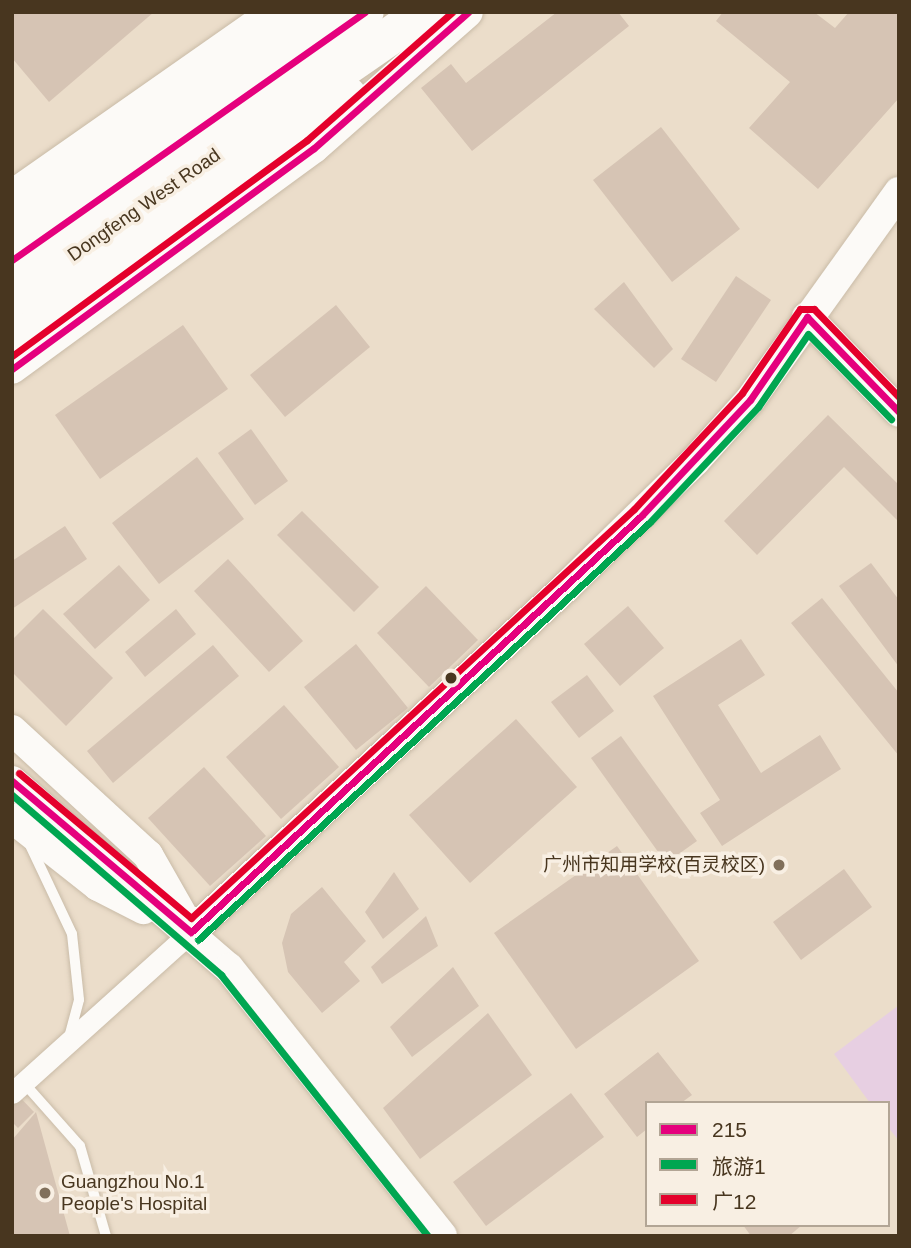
<!DOCTYPE html>
<meta charset="utf-8">
<style>
body{margin:0}
#map{position:relative;width:911px;height:1248px;overflow:hidden;background:#ebddca;font-family:Arial,"Noto Sans SC",sans-serif}
div>[style]{position:absolute}
.green>*{inset:0;background:#e7cfe2}
.building>*{inset:0;background:#d6c4b4}
.roads{filter:drop-shadow(0 0 2px #c9bba7) drop-shadow(0 0 2px #c9bba7)}
.lane>*{height:10px;margin:-5px;padding:0 5px;transform-origin:5px;border-radius:5px;background:#fcfaf7}
.street>*{height:21px;margin:-10.5px;padding:0 10.5px;transform-origin:10.5px;border-radius:10.5px;background:#fcfaf7}
.secondary>*{height:30px;margin:-15px;padding:0 15px;transform-origin:15px;border-radius:15px;background:#fcfaf7}
.highway>*{height:38px;margin:-19px;padding:0 19px;transform-origin:19px;border-radius:19px;background:#fcfaf7}
.bus-1>*{height:7px;margin:-3.5px;padding:0 3.5px;transform-origin:3.5px;border-radius:3.5px;background:#e5007d}
.bus-2>*{height:7px;margin:-3.5px;padding:0 3.5px;transform-origin:3.5px;border-radius:3.5px;background:#00a651}
.bus-3>*{height:7px;margin:-3.5px;padding:0 3.5px;transform-origin:3.5px;border-radius:3.5px;background:#e4002b}
.dots>*{width:19px;height:19px;translate:-50% -50%;box-sizing:border-box;border:4px solid #f8efe3;border-radius:50%}
span{translate:-50% -50%;white-space:nowrap;text-align:center;line-height:1.15;-webkit-text-stroke:7px #f8efe3;paint-order:stroke}
.street-label{font-size:19px;color:#48361f}
.poi-label{font-size:19px;color:#48361f}
.right{translate:-100% -50%;text-align:right}
.left{translate:0 -50%;text-align:left}
.frame{position:absolute;inset:0;border:14px solid #48361f;pointer-events:none}
.legend{position:absolute;left:645px;top:1101px;width:245px;height:126px;box-sizing:border-box;background:#f8efe3;border:2px solid #b2a595;margin:0;padding:9px 12px;list-style:none;font-size:21px;color:#48361f}
.legend li{display:flex;align-items:center;gap:14px;height:35px}
.legend b{width:35px;border:2px solid #b2a595}
</style>
<div id="map">
<div class="green">
<i style="clip-path:polygon(899px 1005px,899px 1141px,888px 1127px,888px 1103px,870px 1103px,834px 1054px)"></i>
</div>
<div class="building">
<i style="clip-path:polygon(12px 12px,154px 12px,49px 102px,12px 58px)"></i>
<i style="clip-path:polygon(557px 12px,618px 12px,629px 26px,472px 151px,421px 88px,451px 64px,466px 83px)"></i>
<i style="clip-path:polygon(723px 12px,814px 12px,835px 28px,849px 12px,899px 12px,899px 98px,818px 189px,749px 128px,790px 82px,716px 21px)"></i>
<i style="clip-path:polygon(661px 127px,740px 229px,672px 282px,593px 180px)"></i>
<i style="clip-path:polygon(736px 276px,771px 300px,716px 382px,681px 359px)"></i>
<i style="clip-path:polygon(624px 282px,673px 349px,654px 368px,594px 309px)"></i>
<i style="clip-path:polygon(336px 305px,370px 347px,285px 417px,250px 375px)"></i>
<i style="clip-path:polygon(183px 325px,228px 389px,100px 479px,55px 415px)"></i>
<i style="clip-path:polygon(828px 415px,899px 485px,899px 522px,844px 467px,757px 555px,724px 521px)"></i>
<i style="clip-path:polygon(251px 429px,288px 481px,255px 505px,218px 453px)"></i>
<i style="clip-path:polygon(197px 457px,244px 519px,159px 584px,112px 523px)"></i>
<i style="clip-path:polygon(302px 511px,379px 587px,354px 612px,277px 535px)"></i>
<i style="clip-path:polygon(65px 526px,87px 559px,12px 609px,12px 561px)"></i>
<i style="clip-path:polygon(228px 559px,303px 641px,269px 672px,194px 591px)"></i>
<i style="clip-path:polygon(871px 563px,899px 600px,899px 667px,839px 586px)"></i>
<i style="clip-path:polygon(119px 565px,150px 600px,95px 649px,63px 614px)"></i>
<i style="clip-path:polygon(426px 586px,478px 640px,429px 687px,377px 633px)"></i>
<i style="clip-path:polygon(822px 598px,899px 693px,899px 756px,791px 623px)"></i>
<i style="clip-path:polygon(628px 606px,664px 648px,620px 686px,584px 644px)"></i>
<i style="clip-path:polygon(43px 609px,113px 678px,66px 726px,12px 672px,12px 640px)"></i>
<i style="clip-path:polygon(176px 609px,196px 634px,145px 677px,125px 652px)"></i>
<i style="clip-path:polygon(741px 639px,765px 675px,718px 705px,761px 773px,820px 735px,841px 769px,722px 846px,700px 813px,720px 800px,653px 696px)"></i>
<i style="clip-path:polygon(356px 644px,408px 708px,356px 750px,304px 687px)"></i>
<i style="clip-path:polygon(213px 645px,239px 676px,113px 783px,87px 751px)"></i>
<i style="clip-path:polygon(587px 675px,614px 711px,579px 738px,551px 702px)"></i>
<i style="clip-path:polygon(284px 705px,339px 767px,281px 819px,226px 757px)"></i>
<i style="clip-path:polygon(516px 719px,577px 787px,470px 883px,409px 815px)"></i>
<i style="clip-path:polygon(621px 736px,697px 841px,666px 863px,591px 758px)"></i>
<i style="clip-path:polygon(204px 767px,266px 836px,210px 886px,148px 818px)"></i>
<i style="clip-path:polygon(617px 846px,699px 961px,576px 1049px,494px 933px)"></i>
<i style="clip-path:polygon(844px 869px,872px 907px,801px 960px,773px 922px)"></i>
<i style="clip-path:polygon(394px 872px,419px 909px,383px 939px,365px 912px)"></i>
<i style="clip-path:polygon(322px 887px,366px 941px,344px 962px,360px 981px,322px 1013px,288px 972px,282px 943px,291px 914px)"></i>
<i style="clip-path:polygon(426px 916px,438px 946px,382px 984px,371px 967px)"></i>
<i style="clip-path:polygon(453px 967px,479px 1006px,412px 1057px,390px 1027px)"></i>
<i style="clip-path:polygon(488px 1013px,532px 1075px,420px 1159px,383px 1108px)"></i>
<i style="clip-path:polygon(658px 1052px,692px 1095px,681px 1103px,647px 1103px,647px 1129px,637px 1137px,604px 1094px)"></i>
<i style="clip-path:polygon(12px 1089px,34px 1112px,18px 1128px,12px 1122px)"></i>
<i style="clip-path:polygon(571px 1093px,604px 1137px,486px 1226px,453px 1182px)"></i>
<i style="clip-path:polygon(36px 1112px,70px 1236px,12px 1236px,12px 1140px)"></i>
<i style="clip-path:polygon(743px 1225px,802px 1225px,789px 1236px,751px 1236px)"></i>
</div>
<div class="roads">
<div class="lane">
<i style="left:30px;top:845px;width:98px;rotate:64.7deg"></i>
<i style="left:72px;top:934px;width:66px;rotate:83.9deg"></i>
<i style="left:79px;top:1000px;width:39px;rotate:105deg"></i>
<i style="left:24px;top:1083px;width:84px;rotate:48.4deg"></i>
<i style="left:80px;top:1146px;width:94px;rotate:73.9deg"></i>
</div>
<div class="street">
<i style="left:12px;top:1093px;width:241px;rotate:-42deg"></i>
</div>
<div class="secondary">
<i style="left:12px;top:195px;width:319px;rotate:-35deg"></i>
<i style="left:12px;top:224px;width:370px;rotate:-35deg"></i>
<i style="left:807px;top:317px;width:132px;rotate:45.9deg"></i>
<i style="left:12px;top:335px;width:416px;rotate:-35.6deg"></i>
<i style="left:12px;top:369px;width:374px;rotate:-36.2deg"></i>
<i style="left:314px;top:148px;width:205px;rotate:-41.4deg"></i>
<i style="left:12px;top:730px;width:185px;rotate:42.6deg"></i>
<i style="left:148px;top:855px;width:81px;rotate:60.3deg"></i>
<i style="left:12px;top:781px;width:286px;rotate:40.8deg"></i>
<i style="left:229px;top:968px;width:342px;rotate:51.5deg"></i>
<i style="left:12px;top:818px;width:110px;rotate:38.3deg"></i>
<i style="left:98px;top:886px;width:51px;rotate:27.1deg"></i>
<i style="left:191px;top:932px;width:510px;rotate:-42.61deg"></i>
<i style="left:566px;top:587px;width:180px;rotate:-44.3deg"></i>
<i style="left:695px;top:461px;width:82px;rotate:-48deg"></i>
<i style="left:750px;top:400px;width:256px;rotate:-54.4deg"></i>
</div>
<div class="highway">
<i style="left:12px;top:260px;width:431px;rotate:-35.1deg"></i>
<i style="left:12px;top:298px;width:502px;rotate:-34.7deg"></i>
</div>
</div>
<div class="bus-1">
<i style="left:12px;top:260px;width:431px;rotate:-35.1deg"></i>
<i style="left:12px;top:369px;width:374px;rotate:-36.2deg"></i>
<i style="left:314px;top:148px;width:205px;rotate:-41.4deg"></i>
<i style="left:12px;top:781px;width:234px;rotate:40.2deg"></i>
<i style="left:191px;top:932px;width:613px;rotate:-42.75deg"></i>
<i style="left:641px;top:516px;width:159px;rotate:-46.8deg"></i>
<i style="left:750px;top:400px;width:101px;rotate:-55.5deg"></i>
<i style="left:807px;top:317px;width:132px;rotate:45.9deg"></i>
</div>
<div class="bus-2">
<i style="left:12px;top:795px;width:276px;rotate:40.7deg"></i>
<i style="left:221px;top:975px;width:333px;rotate:51.6deg"></i>
<i style="left:198px;top:940px;width:614px;rotate:-42.76deg"></i>
<i style="left:649px;top:523px;width:159px;rotate:-46.8deg"></i>
<i style="left:758px;top:407px;width:88px;rotate:-55.6deg"></i>
<i style="left:808px;top:334px;width:119px;rotate:45.7deg"></i>
</div>
<div class="bus-3">
<i style="left:12px;top:356px;width:366px;rotate:-36.2deg"></i>
<i style="left:307px;top:140px;width:193px;rotate:-41.4deg"></i>
<i style="left:19px;top:773px;width:225px;rotate:40.1deg"></i>
<i style="left:191px;top:918px;width:603px;rotate:-42.71deg"></i>
<i style="left:634px;top:509px;width:158px;rotate:-47deg"></i>
<i style="left:742px;top:393px;width:102px;rotate:-55.4deg"></i>
<i style="left:800px;top:309px;width:14px"></i>
<i style="left:814px;top:309px;width:122px;rotate:46deg"></i>
</div>
<div class="dots">
<i style="left:451px;top:678px;background:#48361f"></i>
<i style="left:779px;top:865px;background:#81705b"></i>
<i style="left:45px;top:1193px;background:#81705b"></i>
</div>
<div class="street-label">
<span style="left:144px;top:205px;rotate:-35deg">Dongfeng West Road</span>
</div>
<div class="poi-label">
<span class="right" style="left:765px;top:865px">广州市知用学校(百灵校区)</span>
<span class="left" style="left:61px;top:1193px">Guangzhou No.1<br>People's Hospital</span>
</div>
<div class="frame"></div>
<ul class="legend">
<li><b style="height:9px;background:#e5007d"></b>215</li>
<li><b style="height:9px;background:#00a651"></b>旅游1</li>
<li><b style="height:9px;background:#e4002b"></b>广12</li>
</ul>
</div>
